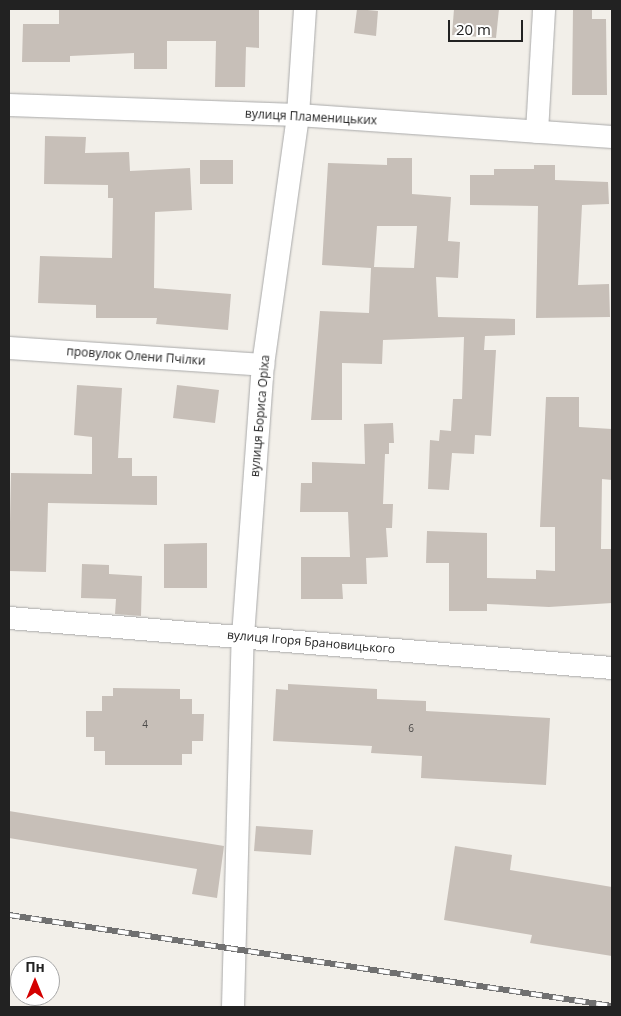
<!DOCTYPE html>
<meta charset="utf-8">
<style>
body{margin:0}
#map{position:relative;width:621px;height:1016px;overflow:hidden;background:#f2efe9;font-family:"Open Sans",sans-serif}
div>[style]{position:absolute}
.building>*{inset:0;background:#c7bfb8}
.roads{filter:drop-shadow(0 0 1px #a9a9a9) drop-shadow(0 0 1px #a9a9a9)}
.minor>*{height:22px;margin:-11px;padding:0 11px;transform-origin:11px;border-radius:11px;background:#fff}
.rail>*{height:5.5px;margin-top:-2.75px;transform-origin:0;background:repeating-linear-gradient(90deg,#fff 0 11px,#707070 0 22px);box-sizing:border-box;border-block:1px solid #707070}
span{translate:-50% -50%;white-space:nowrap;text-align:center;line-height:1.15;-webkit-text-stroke:4.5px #fff;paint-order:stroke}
.number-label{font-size:10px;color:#4b4948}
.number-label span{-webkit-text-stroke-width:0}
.street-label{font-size:12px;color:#222}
.frame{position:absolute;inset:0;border:10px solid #222;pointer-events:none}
.north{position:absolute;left:10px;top:956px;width:50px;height:50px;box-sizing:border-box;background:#fff;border:1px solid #a7a7a7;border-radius:50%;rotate:0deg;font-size:14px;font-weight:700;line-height:20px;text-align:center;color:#222}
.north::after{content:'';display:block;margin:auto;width:18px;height:22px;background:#d40000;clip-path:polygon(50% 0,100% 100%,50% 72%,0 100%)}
.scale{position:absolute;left:448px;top:20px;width:75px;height:22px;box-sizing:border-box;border:2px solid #222;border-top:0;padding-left:6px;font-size:15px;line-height:18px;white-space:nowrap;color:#222;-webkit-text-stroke:4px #fff;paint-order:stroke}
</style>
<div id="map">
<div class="building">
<i style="clip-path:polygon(59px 9px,259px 9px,259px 48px,246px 47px,245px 87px,215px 87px,216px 41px,167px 41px,167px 69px,134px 69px,134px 53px,70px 56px,70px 62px,22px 62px,23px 24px,59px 24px)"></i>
<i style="clip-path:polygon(357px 9px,378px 11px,376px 36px,354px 33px)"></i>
<i style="clip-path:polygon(454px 9px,499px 9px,496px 38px,452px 35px)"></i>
<i style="clip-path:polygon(573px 9px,592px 9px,592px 19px,606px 19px,607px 95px,572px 95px)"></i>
<i style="clip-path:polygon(45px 136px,86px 137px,85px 153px,129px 152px,130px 171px,190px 168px,192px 210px,155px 212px,154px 288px,231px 294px,228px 330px,156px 324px,157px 318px,96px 318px,96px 305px,38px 303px,40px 256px,112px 258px,113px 198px,108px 198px,108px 185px,44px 184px)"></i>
<i style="clip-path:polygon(evenodd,387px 158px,412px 158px,412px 194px,451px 197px,448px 241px,460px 242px,458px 278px,436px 277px,438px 317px,515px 319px,515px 335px,485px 336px,484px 350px,496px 350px,491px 436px,475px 435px,474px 454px,452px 453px,449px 490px,428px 489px,430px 440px,439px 441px,440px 430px,451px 431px,453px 399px,462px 399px,464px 337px,383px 340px,382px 364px,342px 363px,342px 420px,311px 420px,320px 311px,369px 313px,371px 268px,322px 265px,328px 163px,387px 165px,387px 158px,377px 226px,417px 226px,414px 268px,374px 267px,377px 226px)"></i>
<i style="clip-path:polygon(200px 160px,233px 160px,233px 184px,200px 184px)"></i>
<i style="clip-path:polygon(534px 165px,555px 165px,555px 180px,608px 182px,609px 204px,582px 205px,578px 285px,609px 284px,610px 317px,536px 318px,538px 206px,470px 205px,470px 175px,494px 175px,494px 169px,534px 169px)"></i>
<i style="clip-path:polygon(77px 385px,122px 388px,118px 458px,132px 458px,132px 476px,157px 476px,157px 505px,48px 503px,46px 572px,9px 571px,11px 473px,92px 474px,92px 437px,74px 435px)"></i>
<i style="clip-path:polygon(177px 385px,219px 390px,215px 423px,173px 418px)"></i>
<i style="clip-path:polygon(546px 397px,579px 397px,579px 427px,612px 429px,612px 480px,602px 479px,601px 549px,612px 549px,612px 603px,549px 607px,487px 604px,487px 611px,449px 611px,449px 563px,426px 563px,427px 531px,487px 533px,487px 578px,536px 579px,536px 570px,555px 571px,555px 527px,540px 527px)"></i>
<i style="clip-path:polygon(393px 423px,394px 443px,389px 443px,389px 454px,385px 454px,383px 504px,393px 504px,392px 528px,386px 528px,388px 557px,366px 558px,367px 584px,342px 584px,343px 599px,301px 599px,301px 557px,350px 557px,348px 512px,300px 512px,301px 483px,312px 483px,312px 462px,365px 464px,364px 424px)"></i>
<i style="clip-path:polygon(207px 543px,207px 588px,164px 588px,164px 544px)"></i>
<i style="clip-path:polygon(82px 564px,109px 565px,109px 574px,142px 576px,141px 616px,115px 614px,116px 599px,81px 598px)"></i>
<i style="clip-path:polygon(288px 684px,377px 689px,377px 699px,426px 701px,426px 711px,550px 718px,546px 785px,421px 778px,422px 756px,371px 753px,372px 746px,273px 741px,276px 689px,288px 690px)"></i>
<i style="clip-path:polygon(113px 688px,180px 689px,180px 699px,192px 699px,192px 714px,204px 714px,203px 741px,192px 741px,192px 754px,182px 754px,182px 765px,105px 765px,105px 751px,94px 751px,94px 737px,86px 737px,86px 711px,102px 711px,102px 696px,113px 696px)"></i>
<i style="clip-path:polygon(9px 811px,224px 846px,217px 898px,192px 894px,197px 869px,9px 838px)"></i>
<i style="clip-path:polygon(256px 826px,313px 830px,311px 855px,254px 851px)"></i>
<i style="clip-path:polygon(455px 846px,512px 855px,510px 870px,612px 887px,612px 956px,530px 943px,532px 935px,444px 920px)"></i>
</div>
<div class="roads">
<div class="minor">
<i style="left:9px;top:105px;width:289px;rotate:2deg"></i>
<i style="left:298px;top:115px;width:315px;rotate:4deg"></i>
<i style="left:537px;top:132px;width:123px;rotate:-86.7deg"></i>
<i style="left:9px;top:348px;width:255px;rotate:3.8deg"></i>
<i style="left:9px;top:618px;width:605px;rotate:4.74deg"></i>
<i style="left:233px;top:1007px;width:371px;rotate:-88.5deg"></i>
<i style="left:243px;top:636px;width:272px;rotate:-85.8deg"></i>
<i style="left:263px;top:365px;width:252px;rotate:-82deg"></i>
<i style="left:298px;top:115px;width:106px;rotate:-86.2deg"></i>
</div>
</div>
<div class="rail">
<i style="left:9px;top:915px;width:610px;rotate:8.58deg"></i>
</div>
<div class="number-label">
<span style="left:145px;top:725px">4</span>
<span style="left:411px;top:729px">6</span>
</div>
<div class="street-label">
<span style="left:311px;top:117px;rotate:3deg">вулиця Пламеницьких</span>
<span style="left:136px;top:356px;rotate:4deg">провулок Олени Пчілки</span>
<span style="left:260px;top:416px;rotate:-85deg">вулиця Бориса Оріха</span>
<span style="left:311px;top:642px;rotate:5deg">вулиця Ігоря Брановицького</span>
</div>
<div class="frame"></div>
<div class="north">Пн</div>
<div class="scale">20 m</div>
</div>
